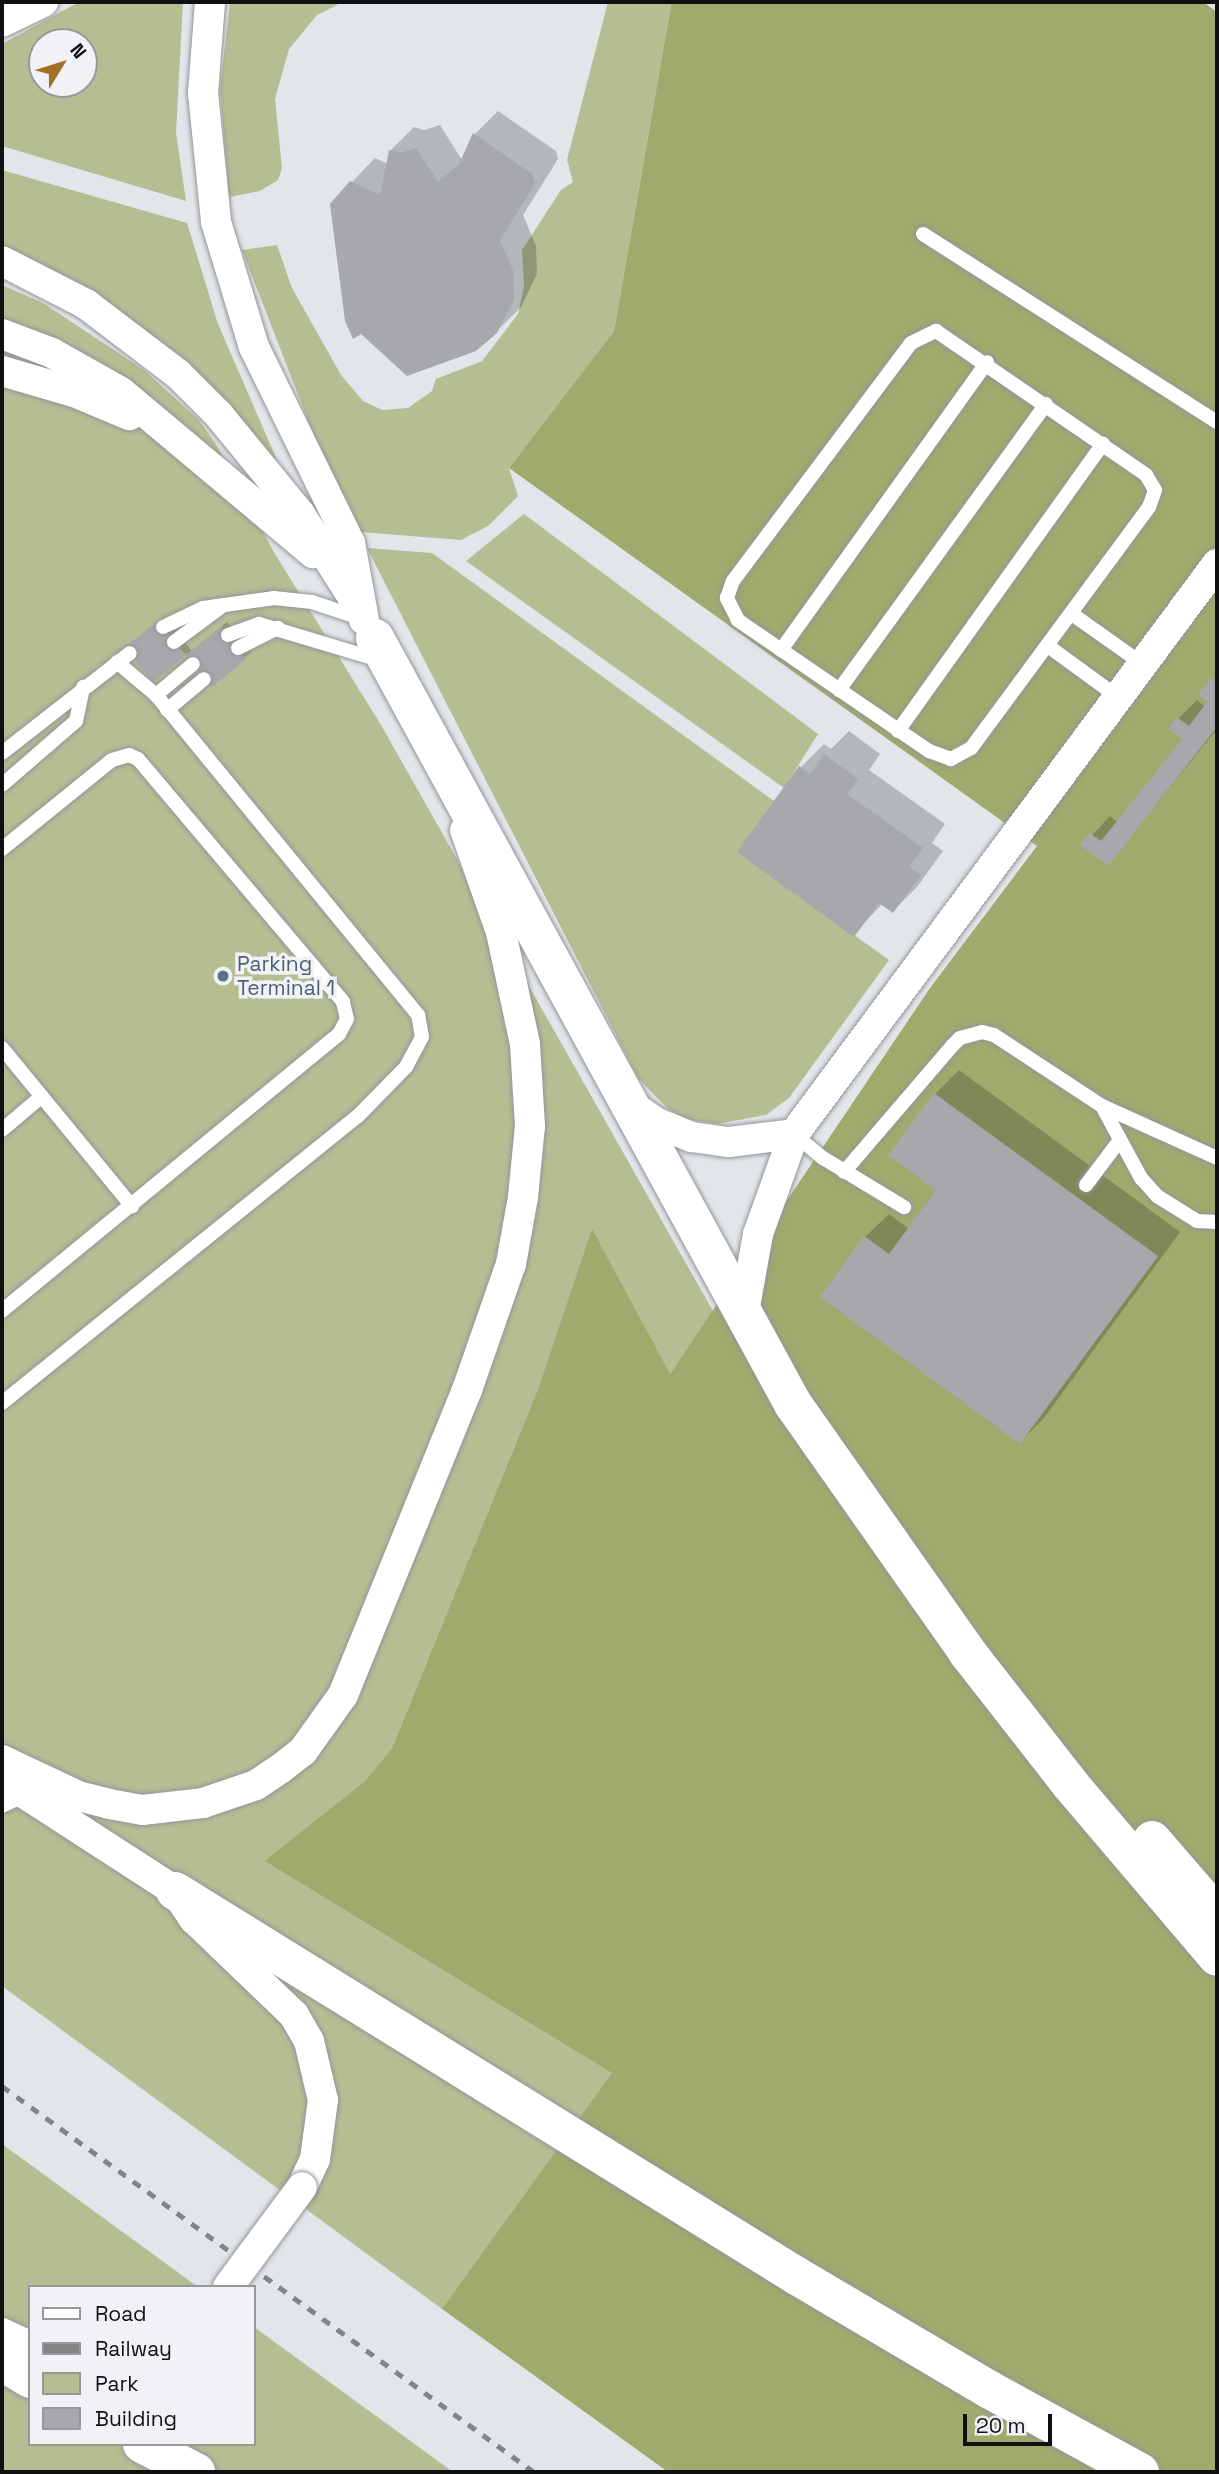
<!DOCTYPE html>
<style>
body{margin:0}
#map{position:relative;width:1219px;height:2474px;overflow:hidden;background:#e2e5e9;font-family:"Space Grotesk",sans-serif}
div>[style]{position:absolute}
.green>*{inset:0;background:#b5bd93}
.forest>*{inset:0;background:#9faa6c}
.shadow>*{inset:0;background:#0003}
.building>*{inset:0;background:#a6a8ac}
.roads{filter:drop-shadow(0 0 2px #939599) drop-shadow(0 0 2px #939599)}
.lane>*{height:14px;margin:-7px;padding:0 7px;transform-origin:7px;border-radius:7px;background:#fff}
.street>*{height:30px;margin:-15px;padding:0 15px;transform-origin:15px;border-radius:15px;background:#fff}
.secondary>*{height:38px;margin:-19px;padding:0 19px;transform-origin:19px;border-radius:19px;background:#fff}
.rail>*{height:5px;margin-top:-2.5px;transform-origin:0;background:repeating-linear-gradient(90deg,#828486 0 9px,transparent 0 18px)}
.bridges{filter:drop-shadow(0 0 2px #939599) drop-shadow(0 0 2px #939599)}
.street-bridge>*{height:30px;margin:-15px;padding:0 15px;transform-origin:15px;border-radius:15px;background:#fff}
.dots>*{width:19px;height:19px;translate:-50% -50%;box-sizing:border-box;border:4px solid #f0f2f6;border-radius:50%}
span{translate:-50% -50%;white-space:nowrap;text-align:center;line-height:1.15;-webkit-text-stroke:7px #f0f2f6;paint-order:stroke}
.service-label{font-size:21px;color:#4e5e75}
.left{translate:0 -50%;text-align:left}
.frame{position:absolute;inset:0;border:4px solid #0f1011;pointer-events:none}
.legend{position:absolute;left:28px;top:2285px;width:228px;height:161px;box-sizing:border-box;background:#f0f2f6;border:2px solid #96989a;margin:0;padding:9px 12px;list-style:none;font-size:21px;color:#0f1011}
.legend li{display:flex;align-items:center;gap:14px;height:35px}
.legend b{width:35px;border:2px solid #96989a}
.north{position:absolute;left:28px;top:28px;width:70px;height:70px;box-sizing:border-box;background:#f0f2f6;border:2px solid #96989a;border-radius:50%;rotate:52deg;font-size:19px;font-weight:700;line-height:28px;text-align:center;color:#0f1011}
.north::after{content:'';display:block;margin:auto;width:24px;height:32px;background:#a17225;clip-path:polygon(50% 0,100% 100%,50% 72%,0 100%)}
.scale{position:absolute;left:963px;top:2414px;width:89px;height:32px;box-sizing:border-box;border:4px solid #0f1011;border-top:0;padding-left:9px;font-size:21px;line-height:24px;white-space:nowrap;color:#0f1011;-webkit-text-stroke:5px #f0f2f6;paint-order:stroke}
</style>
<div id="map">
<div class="green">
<i style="clip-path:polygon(evenodd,79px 2px,183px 2px,176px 133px,186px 201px,2px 146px,2px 44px,79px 2px,42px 42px,84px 42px,84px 84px,42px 84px,42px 42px)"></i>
<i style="clip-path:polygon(230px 2px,343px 2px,317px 15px,289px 49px,275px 99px,282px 168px,278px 180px,260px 191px,229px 197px,220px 89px)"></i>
<i style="clip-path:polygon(608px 2px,671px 4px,614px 331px,509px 468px,518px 496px,488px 526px,461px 540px,361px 532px,316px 441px,242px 250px,277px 245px,292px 288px,341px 375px,363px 401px,382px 410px,408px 408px,432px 391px,436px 379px,482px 361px,518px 314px,524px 287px,522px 250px,561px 190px,573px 182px,567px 160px)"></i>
<i style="clip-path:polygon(2px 170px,187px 223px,218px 324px,277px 460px,249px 433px,2px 248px)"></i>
<i style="clip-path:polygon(2px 285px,43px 303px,144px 370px,198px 419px,216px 444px,275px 554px,381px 725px,713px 1311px,669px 1375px,592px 1230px,538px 1389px,392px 1748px,365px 1781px,266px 1861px,613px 2073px,442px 2309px,2px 1986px)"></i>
<i style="clip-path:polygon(524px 514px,818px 734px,784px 788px,466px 561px)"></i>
<i style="clip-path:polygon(367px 548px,432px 553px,774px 801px,738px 852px,889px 960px,789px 1098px,766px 1115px,717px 1124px,687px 1119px,668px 1109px,638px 1078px)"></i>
<i style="clip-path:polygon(2px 2144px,198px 2287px,30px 2287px,30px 2444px,254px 2444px,254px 2327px,453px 2472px,2px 2472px)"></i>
</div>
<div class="forest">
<i style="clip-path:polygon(667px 2px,1203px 2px,1217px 12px,1217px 2472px,668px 2472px,442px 2309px,612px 2073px,265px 1861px,365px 1781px,392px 1748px,538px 1389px,592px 1229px,670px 1374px,930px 988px,1037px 846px,509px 468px,614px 331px,671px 5px)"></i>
</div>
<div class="shadow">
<i style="clip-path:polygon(498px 111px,556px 151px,558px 159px,523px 215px,536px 246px,537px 274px,521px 307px,496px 332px,352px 182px,375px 158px,388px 164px,390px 151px,414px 127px,424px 130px,440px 125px,462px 160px,475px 134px)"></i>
<i style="clip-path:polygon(164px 617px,192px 651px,227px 622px,251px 652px,212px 684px,186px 653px,153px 679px,133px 642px)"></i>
<i style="clip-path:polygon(1217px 673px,1217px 729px,1108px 864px,1083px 845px,1110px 816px,1118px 823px,1184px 739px,1179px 718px,1197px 700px,1205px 707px)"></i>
<i style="clip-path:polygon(849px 731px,880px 754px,869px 770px,945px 824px,932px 843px,943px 851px,917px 887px,893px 911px,883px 903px,854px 934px,800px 768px,824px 744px,831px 749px)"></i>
<i style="clip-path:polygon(959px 1070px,1180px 1232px,1044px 1418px,1020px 1442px,865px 1237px,889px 1214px,909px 1229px,938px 1190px,891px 1155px,935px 1094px)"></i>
</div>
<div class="building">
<i style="clip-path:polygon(473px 133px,532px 174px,535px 184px,500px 240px,513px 270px,514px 300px,497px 333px,476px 351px,407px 376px,361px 334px,353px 339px,345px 321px,330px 204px,350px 181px,380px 195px,389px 150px,400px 153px,416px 148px,438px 182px,459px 164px)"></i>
<i style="clip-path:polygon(158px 621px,186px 655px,153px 682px,125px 647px)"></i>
<i style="clip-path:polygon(221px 627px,246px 659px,212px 687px,186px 655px)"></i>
<i style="clip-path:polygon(1211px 677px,1217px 683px,1217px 727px,1108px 866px,1080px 845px,1090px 833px,1101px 841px,1182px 739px,1168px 728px,1177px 717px,1189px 726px,1207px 702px,1198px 694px)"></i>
<i style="clip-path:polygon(824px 754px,858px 779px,847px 794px,923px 848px,909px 867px,921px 875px,893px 913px,879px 903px,854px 937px,737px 852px,799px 766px,810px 774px)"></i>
<i style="clip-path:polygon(934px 1093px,1158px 1256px,1020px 1444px,820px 1297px,864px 1236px,889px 1254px,936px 1190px,888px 1155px)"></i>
</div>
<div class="roads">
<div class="lane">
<i style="left:923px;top:234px;width:349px;rotate:32.6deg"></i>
<i style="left:936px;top:331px;width:255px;rotate:34.4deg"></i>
<i style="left:1146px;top:475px;width:17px;rotate:59deg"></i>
<i style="left:1155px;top:490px;width:18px;rotate:109deg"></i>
<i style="left:1149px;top:507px;width:300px;rotate:126.4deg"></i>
<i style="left:971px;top:748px;width:23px;rotate:151deg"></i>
<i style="left:951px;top:759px;width:23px;rotate:-160deg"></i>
<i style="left:929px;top:751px;width:232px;rotate:-145.6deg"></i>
<i style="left:738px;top:620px;width:25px;rotate:-117deg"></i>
<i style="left:727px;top:598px;width:18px;rotate:-71deg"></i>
<i style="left:733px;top:581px;width:297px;rotate:-53.2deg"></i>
<i style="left:911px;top:343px;width:28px;rotate:-26deg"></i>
<i style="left:1072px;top:614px;width:88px;rotate:35.3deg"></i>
<i style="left:163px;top:627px;width:44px;rotate:-25.4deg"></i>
<i style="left:203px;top:608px;width:72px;rotate:-8deg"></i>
<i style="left:274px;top:598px;width:38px;rotate:6deg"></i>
<i style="left:312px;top:602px;width:54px;rotate:18.4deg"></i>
<i style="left:228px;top:635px;width:33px;rotate:-20deg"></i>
<i style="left:259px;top:624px;width:125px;rotate:16.7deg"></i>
<i style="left:174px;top:642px;width:59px;rotate:-36.7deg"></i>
<i style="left:1048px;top:646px;width:88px;rotate:36.2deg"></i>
<i style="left:238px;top:648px;width:45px;rotate:-26.6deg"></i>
<i style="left:781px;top:650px;width:354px;rotate:-54.4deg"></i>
<i style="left:839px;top:690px;width:353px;rotate:-54.1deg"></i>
<i style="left:156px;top:695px;width:48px;rotate:-40deg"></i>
<i style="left:167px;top:710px;width:48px;rotate:-40deg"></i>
<i style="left:898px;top:731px;width:353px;rotate:-54.5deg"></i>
<i style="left:2px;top:753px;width:162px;rotate:-38deg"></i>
<i style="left:2px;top:785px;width:98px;rotate:-40.9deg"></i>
<i style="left:76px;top:721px;width:35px;rotate:-78deg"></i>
<i style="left:2px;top:849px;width:141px;rotate:-39deg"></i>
<i style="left:112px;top:760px;width:18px;rotate:-16deg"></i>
<i style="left:129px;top:755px;width:10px;rotate:24deg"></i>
<i style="left:138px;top:759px;width:318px;rotate:49.8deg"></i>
<i style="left:343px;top:1002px;width:17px;rotate:77deg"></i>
<i style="left:347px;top:1019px;width:17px;rotate:118deg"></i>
<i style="left:339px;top:1034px;width:436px;rotate:140.6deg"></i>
<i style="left:2px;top:1048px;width:205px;rotate:50.6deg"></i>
<i style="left:1102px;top:1106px;width:82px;rotate:61.6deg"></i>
<i style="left:1141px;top:1178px;width:24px;rotate:48deg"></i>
<i style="left:1157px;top:1196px;width:47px;rotate:32deg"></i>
<i style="left:1197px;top:1221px;width:20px;rotate:3deg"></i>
<i style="left:2px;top:1130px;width:52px;rotate:-40.4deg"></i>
<i style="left:794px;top:1134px;width:38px;rotate:40deg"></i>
<i style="left:823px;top:1158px;width:95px;rotate:31.2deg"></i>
<i style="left:844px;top:1172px;width:166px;rotate:-49.4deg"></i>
<i style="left:952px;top:1046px;width:11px;rotate:-45deg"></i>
<i style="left:960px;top:1038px;width:23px;rotate:-15deg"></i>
<i style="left:982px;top:1032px;width:12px;rotate:14deg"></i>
<i style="left:994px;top:1035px;width:129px;rotate:33.3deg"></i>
<i style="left:1102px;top:1106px;width:126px;rotate:24.3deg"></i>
<i style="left:1086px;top:1185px;width:56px;rotate:-52.9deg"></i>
<i style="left:2px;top:1403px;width:457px;rotate:-38.9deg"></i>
<i style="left:358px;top:1116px;width:69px;rotate:-45.6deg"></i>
<i style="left:406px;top:1067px;width:34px;rotate:-62deg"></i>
<i style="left:422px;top:1037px;width:22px;rotate:-100deg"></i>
<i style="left:418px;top:1015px;width:414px;rotate:-129.3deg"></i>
<i style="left:156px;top:695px;width:51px;rotate:-139.8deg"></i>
<i style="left:2px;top:1806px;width:26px;rotate:-25deg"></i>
</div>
<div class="street">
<i style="left:210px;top:2px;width:91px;rotate:94.4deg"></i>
<i style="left:203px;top:93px;width:130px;rotate:84.2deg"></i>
<i style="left:216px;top:222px;width:131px;rotate:73.1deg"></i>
<i style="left:254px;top:347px;width:218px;rotate:63.9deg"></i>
<i style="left:350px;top:543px;width:78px;rotate:79.7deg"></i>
<i style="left:2px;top:22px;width:46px;rotate:-26deg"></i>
<i style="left:2px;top:261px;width:94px;rotate:27.1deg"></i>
<i style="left:86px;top:304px;width:116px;rotate:37.3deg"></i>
<i style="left:178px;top:374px;width:58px;rotate:45deg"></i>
<i style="left:219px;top:415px;width:128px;rotate:50.7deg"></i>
<i style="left:300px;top:514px;width:103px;rotate:57.7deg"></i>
<i style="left:2px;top:334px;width:53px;rotate:20.8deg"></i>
<i style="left:52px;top:353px;width:79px;rotate:29.5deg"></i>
<i style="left:121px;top:392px;width:251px;rotate:40deg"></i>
<i style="left:2px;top:371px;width:75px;rotate:16.3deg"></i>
<i style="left:74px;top:392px;width:60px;rotate:22.7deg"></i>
<i style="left:629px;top:1104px;width:34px;rotate:34deg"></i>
<i style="left:657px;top:1123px;width:38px;rotate:22deg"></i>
<i style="left:692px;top:1137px;width:37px;rotate:8deg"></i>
<i style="left:729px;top:1142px;width:65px;rotate:-7deg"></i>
<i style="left:744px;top:1312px;width:79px;rotate:-79.8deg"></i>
<i style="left:758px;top:1234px;width:106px;rotate:-70.2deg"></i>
<i style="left:794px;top:1134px;width:710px;rotate:-53.42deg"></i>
<i style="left:2px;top:1760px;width:84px;rotate:25.3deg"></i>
<i style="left:78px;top:1796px;width:32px;rotate:14deg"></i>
<i style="left:109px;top:1804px;width:34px;rotate:10deg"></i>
<i style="left:142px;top:1810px;width:61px;rotate:-6.5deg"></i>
<i style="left:203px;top:1803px;width:56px;rotate:-18.8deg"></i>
<i style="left:256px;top:1785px;width:29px;rotate:-34deg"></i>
<i style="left:280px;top:1769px;width:29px;rotate:-38deg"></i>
<i style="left:303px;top:1751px;width:69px;rotate:-54.5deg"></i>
<i style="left:343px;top:1695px;width:329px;rotate:-67.9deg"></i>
<i style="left:467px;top:1390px;width:133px;rotate:-70.8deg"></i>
<i style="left:511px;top:1264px;width:68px;rotate:-79.8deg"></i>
<i style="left:523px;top:1197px;width:71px;rotate:-84.4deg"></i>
<i style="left:530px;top:1126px;width:82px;rotate:-93.5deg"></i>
<i style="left:525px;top:1044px;width:115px;rotate:-102.1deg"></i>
<i style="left:501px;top:932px;width:108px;rotate:-109.4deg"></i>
<i style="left:2px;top:1779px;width:206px;rotate:32.9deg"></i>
<i style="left:175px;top:1891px;width:34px;rotate:56deg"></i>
<i style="left:194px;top:1919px;width:139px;rotate:43.8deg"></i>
<i style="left:294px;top:2015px;width:30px;rotate:60deg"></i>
<i style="left:309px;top:2041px;width:61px;rotate:76.7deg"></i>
<i style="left:323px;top:2100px;width:60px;rotate:97.7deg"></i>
<i style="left:315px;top:2159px;width:31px;rotate:115deg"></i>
<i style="left:2px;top:2333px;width:31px;rotate:25deg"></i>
</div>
<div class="secondary">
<i style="left:375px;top:638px;width:873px;rotate:61.38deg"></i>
<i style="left:793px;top:1404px;width:303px;rotate:54.9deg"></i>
<i style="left:967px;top:1652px;width:167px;rotate:52deg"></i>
<i style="left:1070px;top:1784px;width:227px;rotate:49.6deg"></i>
<i style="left:1152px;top:1840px;width:99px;rotate:49.1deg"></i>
<i style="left:175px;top:1891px;width:732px;rotate:31.76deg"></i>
<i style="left:797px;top:2276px;width:224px;rotate:30.6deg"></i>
<i style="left:990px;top:2390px;width:171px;rotate:28.7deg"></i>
<i style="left:2px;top:2362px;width:33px;rotate:31deg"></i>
<i style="left:142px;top:2444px;width:61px;rotate:27.4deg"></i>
</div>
</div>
<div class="rail">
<i style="left:2px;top:2086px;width:657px;rotate:35.96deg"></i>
</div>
<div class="bridges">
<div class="street-bridge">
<i style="left:228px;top:2287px;width:124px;rotate:-53.5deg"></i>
</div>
</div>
<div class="dots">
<i style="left:223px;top:976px;background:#5c6f8a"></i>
</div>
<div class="service-label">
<span class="left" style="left:237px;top:976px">Parking<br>Terminal 1</span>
</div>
<div class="frame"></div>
<ul class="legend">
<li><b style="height:9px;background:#fff"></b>Road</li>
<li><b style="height:9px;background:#828486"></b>Railway</li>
<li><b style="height:19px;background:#b5bd93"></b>Park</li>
<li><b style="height:19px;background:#a6a8ac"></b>Building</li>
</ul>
<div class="north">N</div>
<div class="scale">20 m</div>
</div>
